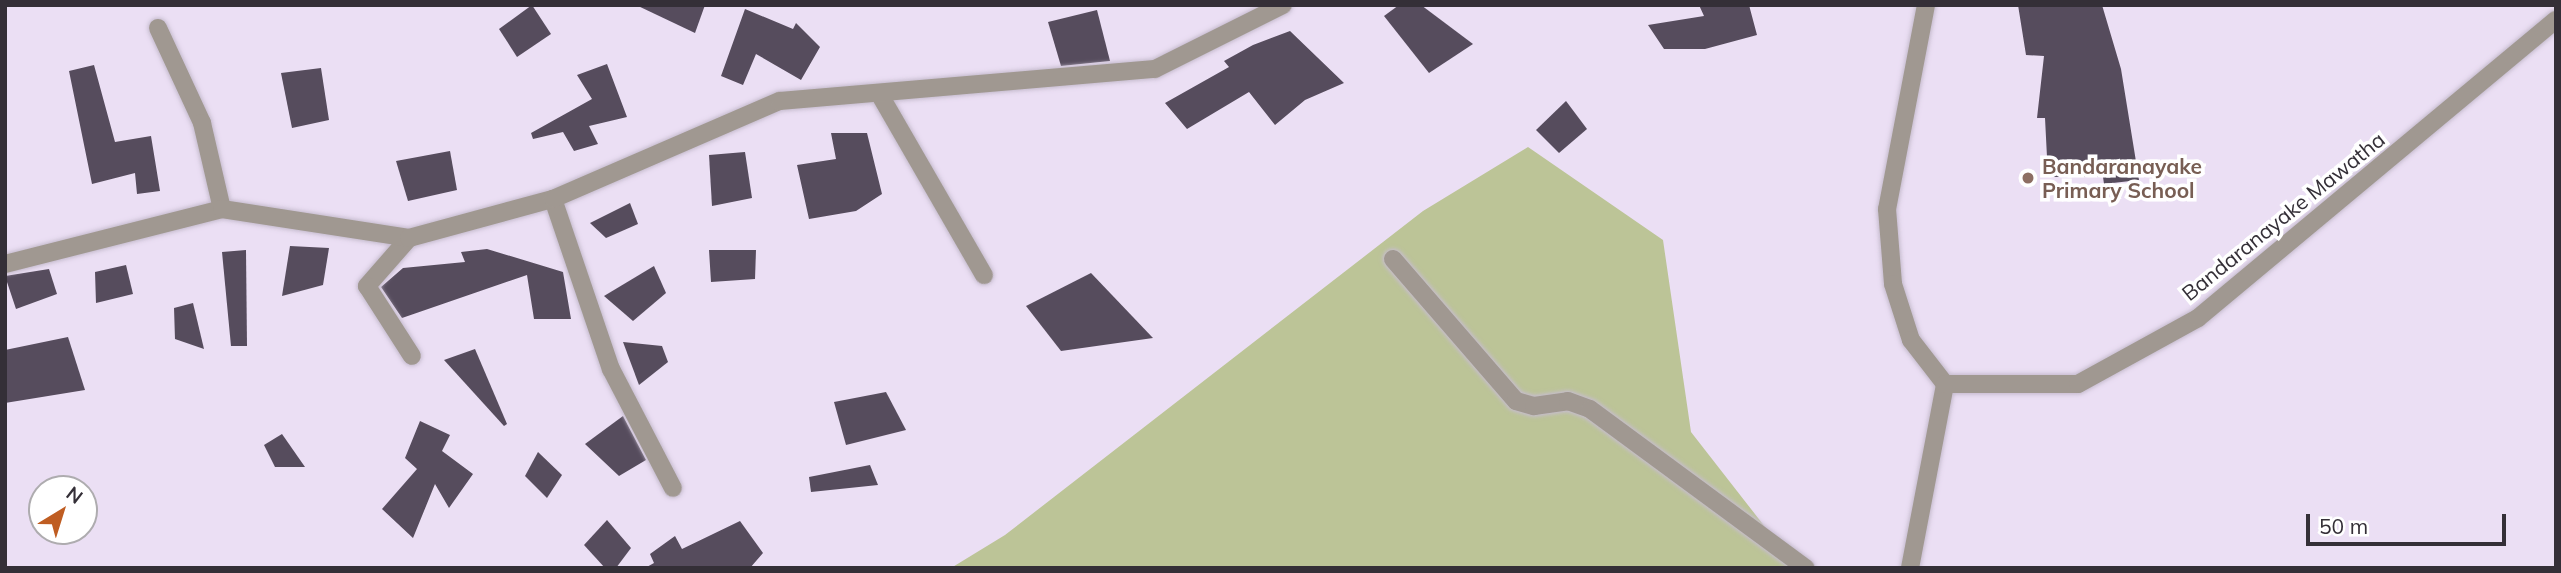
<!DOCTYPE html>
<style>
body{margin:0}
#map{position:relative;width:2561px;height:573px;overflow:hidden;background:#ebdff4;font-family:Mulish,sans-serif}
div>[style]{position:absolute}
.green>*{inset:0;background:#bcc497}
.building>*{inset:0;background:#564c5d}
.roads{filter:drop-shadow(0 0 2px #c6bcce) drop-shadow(0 0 2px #c6bcce)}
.minor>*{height:18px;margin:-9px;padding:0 9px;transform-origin:9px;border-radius:9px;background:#a09891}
.dots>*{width:19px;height:19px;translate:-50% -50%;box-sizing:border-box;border:4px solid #fff;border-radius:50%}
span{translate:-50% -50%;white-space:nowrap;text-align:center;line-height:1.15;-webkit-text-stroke:7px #fff;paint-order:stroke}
.education-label{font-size:21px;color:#785e54;font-weight:700}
.left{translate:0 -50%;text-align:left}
.street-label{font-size:21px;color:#342f37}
.frame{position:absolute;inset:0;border:7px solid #342f37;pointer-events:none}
.north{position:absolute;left:28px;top:475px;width:70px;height:70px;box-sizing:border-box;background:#fff;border:2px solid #aeacaf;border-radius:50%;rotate:38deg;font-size:19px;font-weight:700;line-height:28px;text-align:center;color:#342f37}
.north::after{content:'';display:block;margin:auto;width:24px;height:32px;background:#bf5d22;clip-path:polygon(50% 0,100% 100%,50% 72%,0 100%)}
.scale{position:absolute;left:2306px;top:514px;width:200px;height:32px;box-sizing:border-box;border:4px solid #342f37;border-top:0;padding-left:9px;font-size:21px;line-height:24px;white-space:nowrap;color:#342f37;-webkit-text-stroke:5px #fff;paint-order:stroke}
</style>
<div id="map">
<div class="green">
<i style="clip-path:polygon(1528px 147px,1663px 240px,1691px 432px,1797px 568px,951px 568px,1005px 535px,1423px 211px)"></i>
</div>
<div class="building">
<i style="clip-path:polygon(532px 5px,551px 34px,517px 57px,499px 29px)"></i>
<i style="clip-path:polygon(636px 5px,705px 5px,695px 33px)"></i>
<i style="clip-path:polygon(1399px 5px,1421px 5px,1473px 44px,1429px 73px,1384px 16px)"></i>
<i style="clip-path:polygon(1699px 5px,1749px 5px,1757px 35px,1705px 49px,1664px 49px,1648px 25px,1704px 16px)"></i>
<i style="clip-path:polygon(2018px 5px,2102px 5px,2121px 69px,2139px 180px,2104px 184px,2103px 177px,2048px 177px,2045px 118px,2037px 118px,2044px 56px,2026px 55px)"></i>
<i style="clip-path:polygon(745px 9px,793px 29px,796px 23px,820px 47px,801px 80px,756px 54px,743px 85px,721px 76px)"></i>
<i style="clip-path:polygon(1097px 10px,1110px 61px,1061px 66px,1048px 22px)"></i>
<i style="clip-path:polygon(1290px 31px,1344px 83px,1305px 100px,1275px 125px,1249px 92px,1187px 129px,1165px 103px,1229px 67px,1224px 61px,1253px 45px)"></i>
<i style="clip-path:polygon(607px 64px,627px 117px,589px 126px,598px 144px,574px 151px,563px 132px,533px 139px,531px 133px,592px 99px,577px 75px)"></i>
<i style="clip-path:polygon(94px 65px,115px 142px,151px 136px,160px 191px,137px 194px,135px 173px,92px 184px,69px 71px)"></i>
<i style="clip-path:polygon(321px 68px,329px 120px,292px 128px,281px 73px)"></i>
<i style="clip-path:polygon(1566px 101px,1587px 129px,1559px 153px,1536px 130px)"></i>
<i style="clip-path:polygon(831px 133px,867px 133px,882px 194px,856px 211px,809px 219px,797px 165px,836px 159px)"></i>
<i style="clip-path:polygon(450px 151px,457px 190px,408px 201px,396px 161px)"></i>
<i style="clip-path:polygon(745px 152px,752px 198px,712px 206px,709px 155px)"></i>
<i style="clip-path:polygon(630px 203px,638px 224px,606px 238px,590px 223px)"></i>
<i style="clip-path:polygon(290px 246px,329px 248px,323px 285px,282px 296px)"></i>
<i style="clip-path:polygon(487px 249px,563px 272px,571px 319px,534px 319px,527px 275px,402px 318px,381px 287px,403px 268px,465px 262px,461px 252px)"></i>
<i style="clip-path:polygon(246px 250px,247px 346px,231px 346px,222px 252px)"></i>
<i style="clip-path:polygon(709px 250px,756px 250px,755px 279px,711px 282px)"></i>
<i style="clip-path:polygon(126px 265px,133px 294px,96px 303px,95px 272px)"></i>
<i style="clip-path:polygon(654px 266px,666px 293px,633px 321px,604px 296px)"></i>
<i style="clip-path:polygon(49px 269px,57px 294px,16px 309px,5px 276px)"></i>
<i style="clip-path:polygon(1091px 273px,1153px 338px,1061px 351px,1026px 306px)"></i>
<i style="clip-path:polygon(193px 303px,204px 349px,175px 339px,174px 308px)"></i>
<i style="clip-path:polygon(68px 337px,85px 390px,5px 403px,5px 350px)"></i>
<i style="clip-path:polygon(623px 342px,662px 346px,668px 362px,639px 385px)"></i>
<i style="clip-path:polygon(475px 349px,507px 424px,504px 426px,444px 360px)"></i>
<i style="clip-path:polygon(886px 392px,906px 430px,846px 445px,834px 402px)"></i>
<i style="clip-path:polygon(623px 416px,646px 460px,619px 476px,585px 444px)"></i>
<i style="clip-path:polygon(420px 421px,450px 435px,442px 451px,473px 474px,449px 508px,435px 484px,413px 538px,382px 509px,417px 469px,405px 458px)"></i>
<i style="clip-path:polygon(282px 434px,305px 467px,275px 467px,264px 445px)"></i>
<i style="clip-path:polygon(538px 452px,562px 475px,547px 498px,525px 476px)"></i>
<i style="clip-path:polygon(870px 465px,878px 485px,811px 492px,809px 477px)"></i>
<i style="clip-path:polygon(607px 520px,631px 548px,616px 568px,605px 568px,584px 545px)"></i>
<i style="clip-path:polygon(740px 521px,763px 553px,750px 568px,645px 568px,654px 563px,650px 554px,675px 536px,682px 549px)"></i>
</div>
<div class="roads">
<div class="minor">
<i style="left:1926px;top:5px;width:208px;rotate:100.8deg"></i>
<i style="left:1887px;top:209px;width:75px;rotate:85.4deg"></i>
<i style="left:1893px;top:284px;width:59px;rotate:72.2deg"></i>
<i style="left:1911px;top:340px;width:56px;rotate:52.3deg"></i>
<i style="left:158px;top:28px;width:105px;rotate:65.1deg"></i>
<i style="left:202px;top:123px;width:88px;rotate:76.9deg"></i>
<i style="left:880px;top:95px;width:208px;rotate:60deg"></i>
<i style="left:553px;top:199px;width:180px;rotate:71.2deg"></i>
<i style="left:611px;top:369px;width:134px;rotate:62.5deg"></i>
<i style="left:409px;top:238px;width:64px;rotate:131.2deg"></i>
<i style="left:367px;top:286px;width:83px;rotate:57.3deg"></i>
<i style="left:1393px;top:259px;width:188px;rotate:49.1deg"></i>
<i style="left:1516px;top:401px;width:19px;rotate:16deg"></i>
<i style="left:1534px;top:406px;width:34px;rotate:-8deg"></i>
<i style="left:1568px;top:401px;width:23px;rotate:20deg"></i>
<i style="left:1590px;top:409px;width:268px;rotate:36.4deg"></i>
<i style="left:5px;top:264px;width:224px;rotate:-14.2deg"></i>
<i style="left:222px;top:209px;width:189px;rotate:8.8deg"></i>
<i style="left:409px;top:238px;width:149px;rotate:-15.2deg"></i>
<i style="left:553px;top:199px;width:247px;rotate:-23.4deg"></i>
<i style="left:780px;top:101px;width:376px;rotate:-4.9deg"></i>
<i style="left:1155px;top:69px;width:143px;rotate:-26.6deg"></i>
<i style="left:1910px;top:568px;width:187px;rotate:-79.2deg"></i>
<i style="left:1945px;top:384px;width:133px"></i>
<i style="left:2078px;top:384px;width:137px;rotate:-28.8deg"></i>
<i style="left:2198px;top:318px;width:466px;rotate:-39.8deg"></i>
</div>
</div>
<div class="dots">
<i style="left:2028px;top:178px;background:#8d6e63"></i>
</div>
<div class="education-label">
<span class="left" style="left:2042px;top:178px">Bandaranayake<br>Primary School</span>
</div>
<div class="street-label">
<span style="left:2283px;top:216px;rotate:-39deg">Bandaranayake Mawatha</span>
</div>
<div class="frame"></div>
<div class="north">N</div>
<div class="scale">50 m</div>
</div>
